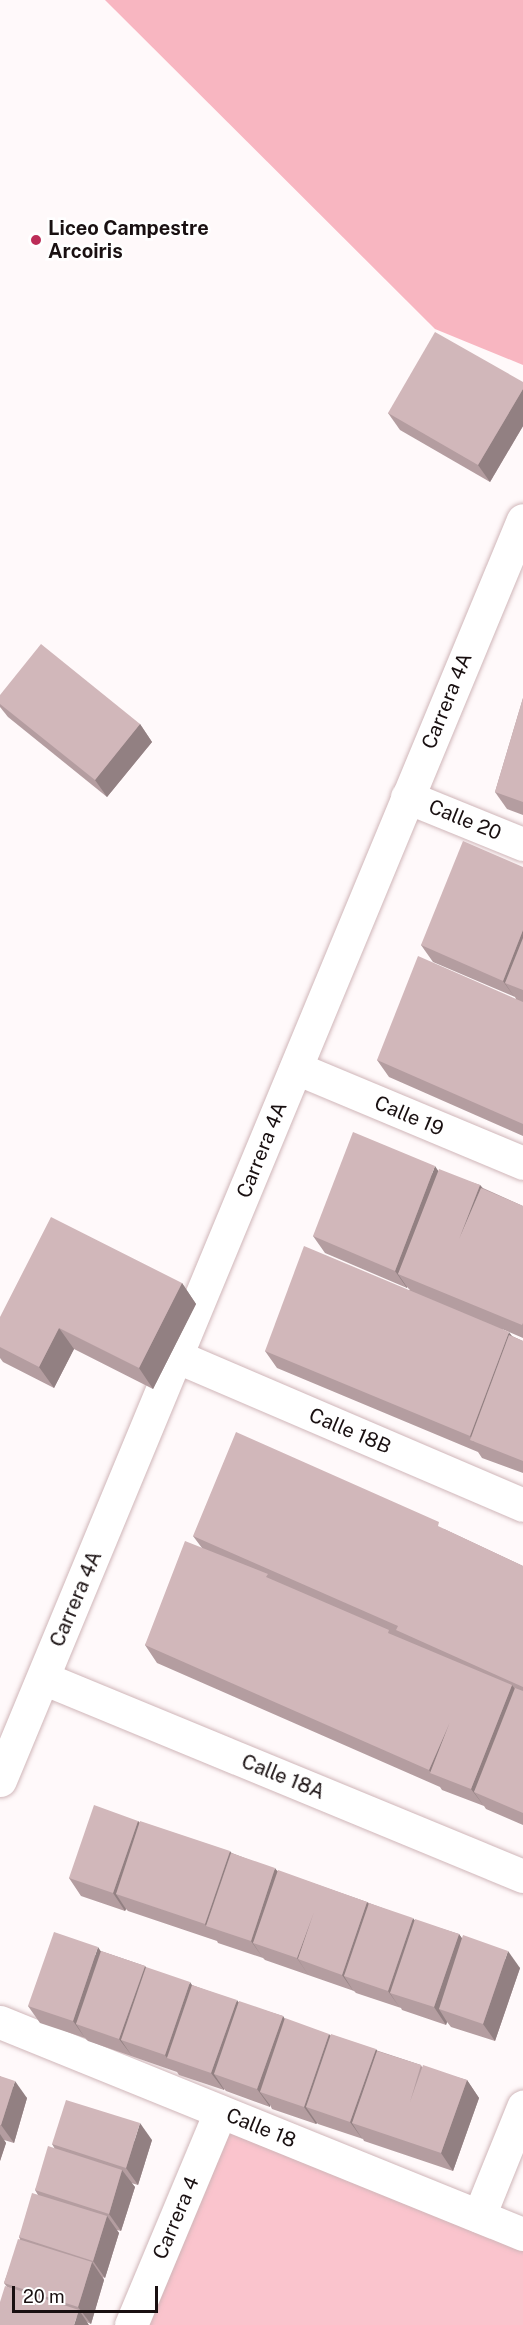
<!DOCTYPE html>
<style>
body{margin:0}
#map{position:relative;width:523px;height:2325px;overflow:hidden;background:#fff9fa;font-family:"Public Sans",sans-serif}
div>[style]{position:absolute}
.green>*{inset:0;background:#fac4cd}
.forest>*{inset:0;background:#f8b6c1}
.roads{filter:drop-shadow(0 0 2px #d0b6b9) drop-shadow(0 0 2px #d0b6b9)}
.minor>*{height:33px;margin:-16.5px;padding:0 16.5px;transform-origin:16.5px;border-radius:16.5px;background:#fff}
.wall>*{inset:0;background:#b49da0}
.shaded-wall>*{inset:0;background:#928082}
.building>*{inset:0;background:#d1b7ba}
.dots>*{width:16px;height:16px;translate:-50% -50%;box-sizing:border-box;border:3px solid #fff;border-radius:50%}
span{translate:-50% -50%;white-space:nowrap;text-align:center;line-height:1.15;-webkit-text-stroke:5px #fff;paint-order:stroke}
.poi-label{font-size:20px;color:#191011;font-weight:700}
.left{translate:0 -50%;text-align:left}
.street-label{font-size:20px;color:#191011}
.scale{position:absolute;left:12px;top:2286px;width:146px;height:27px;box-sizing:border-box;border:3px solid #191011;border-top:0;padding-left:8px;font-size:18px;line-height:21px;white-space:nowrap;color:#191011;-webkit-text-stroke:4px #fff;paint-order:stroke}
</style>
<div id="map">
<div class="green">
<i style="clip-path:polygon(224px 2128px,523px 2247px,523px 2325px,146px 2325px)"></i>
</div>
<div class="forest">
<i style="clip-path:polygon(105px 0,523px 0,523px 365px,435px 329px)"></i>
</div>
<div class="roads">
<div class="minor">
<i style="left:407px;top:797px;width:125px;rotate:22.1deg"></i>
<i style="left:296px;top:1068px;width:246px;rotate:22.7deg"></i>
<i style="left:178px;top:1357px;width:375px;rotate:23.2deg"></i>
<i style="left:43px;top:1678px;width:519px;rotate:22.42deg"></i>
<i style="left:0;top:1780px;width:1364px;rotate:-67.46deg"></i>
<i style="left:0;top:2022px;width:564px;rotate:22.07deg"></i>
<i style="left:479px;top:2216px;width:118px;rotate:-68deg"></i>
<i style="left:131px;top:2325px;width:231px;rotate:-67.3deg"></i>
</div>
</div>
<div class="wall">
<i style="clip-path:polygon(523px 382px,523px 426px,490px 482px,400px 430px,388px 413px)"></i>
<i style="clip-path:polygon(0 695px,140px 724px,152px 742px,107px 797px,8px 717px,0 707px)"></i>
<i style="clip-path:polygon(523px 698px,523px 815px,507px 809px,495px 792px)"></i>
<i style="clip-path:polygon(523px 867px,523px 1136px,389px 1077px,377px 1060px,516px 999px,515px 997px,433px 962px,421px 945px)"></i>
<i style="clip-path:polygon(438px 1171px,480px 1185px,483px 1188px,523px 1206px,523px 1338px,502px 1329px,512px 1336px,523px 1341px,523px 1473px,482px 1458px,478px 1452px,277px 1368px,265px 1351px,410px 1290px,407px 1287px,407px 1288px,325px 1253px,313px 1236px)"></i>
<i style="clip-path:polygon(182px 1283px,196px 1304px,153px 1389px,74px 1349px,54px 1388px,3px 1362px,0 1358px,0 1317px)"></i>
<i style="clip-path:polygon(444px 1529px,523px 1566px,523px 1825px,486px 1809px,484px 1806px,442px 1790px,440px 1787px,157px 1663px,145px 1645px,202px 1548px,193px 1536px)"></i>
<i style="clip-path:polygon(138px 1821px,139px 1822px,232px 1853px,278px 1871px,367px 1902px,369px 1903px,414px 1920px,459px 1934px,462px 1939px,520px 1968px,495px 2041px,451px 2027px,447px 2022px,446px 2025px,402px 2010px,401px 2008px,356px 1993px,354px 1991px,265px 1960px,263px 1958px,218px 1943px,217px 1941px,128px 1911px,126px 1909px,125px 1911px,81px 1896px,69px 1878px)"></i>
<i style="clip-path:polygon(101px 1951px,145px 1966px,146px 1968px,238px 2002px,283px 2016px,284px 2019px,330px 2035px,421px 2065px,422px 2067px,467px 2080px,479px 2098px,453px 2171px,364px 2141px,363px 2139px,318px 2124px,317px 2123px,316px 2124px,272px 2109px,270px 2105px,270px 2107px,226px 2091px,224px 2089px,224px 2090px,179px 2075px,177px 2072px,88px 2041px,85px 2038px,40px 2023px,28px 2006px)"></i>
<i style="clip-path:polygon(0 2076px,27px 2098px,14px 2143px,4px 2140px,6px 2143px,0 2161px)"></i>
<i style="clip-path:polygon(152px 2140px,138px 2185px,131px 2183px,135px 2187px,121px 2231px,117px 2230px,119px 2233px,105px 2278px,103px 2277px,104px 2280px,91px 2324px,7px 2287px,4px 2283px,20px 2239px,19px 2237px,38px 2195px,35px 2190px,55px 2149px,52px 2144px)"></i>
</div>
<div class="shaded-wall">
<i style="clip-path:polygon(523px 389px,523px 426px,490px 482px,478px 465px)"></i>
<i style="clip-path:polygon(140px 724px,152px 742px,107px 797px,95px 780px)"></i>
<i style="clip-path:polygon(523px 930px,523px 977px,505px 983px,515px 998px,503px 981px)"></i>
<i style="clip-path:polygon(435px 1166px,447px 1184px,398px 1274px,407px 1287px,407px 1288px,395px 1271px)"></i>
<i style="clip-path:polygon(480px 1185px,492px 1202px,459px 1239px)"></i>
<i style="clip-path:polygon(182px 1283px,196px 1304px,153px 1389px,139px 1368px)"></i>
<i style="clip-path:polygon(59px 1328px,74px 1349px,54px 1388px,39px 1367px)"></i>
<i style="clip-path:polygon(509px 1332px,521px 1349px,474px 1442px,470px 1436px)"></i>
<i style="clip-path:polygon(512px 1685px,523px 1700px,474px 1792px,484px 1806px,471px 1789px)"></i>
<i style="clip-path:polygon(450px 1722px,431px 1773px,429px 1770px)"></i>
<i style="clip-path:polygon(138px 1821px,150px 1838px,116px 1894px,126px 1909px,125px 1911px,113px 1893px)"></i>
<i style="clip-path:polygon(230px 1851px,242px 1868px,206px 1926px,205px 1924px)"></i>
<i style="clip-path:polygon(275px 1868px,287px 1885px,253px 1943px,263px 1958px,251px 1941px)"></i>
<i style="clip-path:polygon(367px 1902px,379px 1919px,344px 1976px,354px 1992px,342px 1975px)"></i>
<i style="clip-path:polygon(314px 1912px,298px 1959px,309px 1976px,297px 1958px)"></i>
<i style="clip-path:polygon(413px 1918px,425px 1935px,390px 1993px,400px 2008px,388px 1991px)"></i>
<i style="clip-path:polygon(459px 1934px,472px 1952px,439px 2009px,447px 2022px,446px 2025px,434px 2007px)"></i>
<i style="clip-path:polygon(98px 1947px,110px 1965px,76px 2024px,85px 2038px,73px 2021px)"></i>
<i style="clip-path:polygon(508px 1951px,520px 1968px,495px 2041px,483px 2024px)"></i>
<i style="clip-path:polygon(145px 1966px,157px 1984px,121px 2040px,132px 2056px,119px 2039px)"></i>
<i style="clip-path:polygon(190px 1982px,202px 2000px,167px 2058px,177px 2073px,165px 2055px)"></i>
<i style="clip-path:polygon(237px 2000px,249px 2017px,214px 2074px,224px 2089px,224px 2090px,211px 2073px)"></i>
<i style="clip-path:polygon(283px 2016px,295px 2034px,260px 2092px,270px 2105px,270px 2107px,257px 2089px)"></i>
<i style="clip-path:polygon(329px 2034px,341px 2051px,306px 2107px,317px 2123px,316px 2124px,304px 2107px)"></i>
<i style="clip-path:polygon(376px 2049px,388px 2067px,352px 2123px,363px 2140px,350px 2122px)"></i>
<i style="clip-path:polygon(467px 2080px,479px 2098px,453px 2171px,441px 2153px)"></i>
<i style="clip-path:polygon(15px 2081px,27px 2098px,14px 2143px,1px 2125px)"></i>
<i style="clip-path:polygon(140px 2123px,152px 2140px,138px 2185px,126px 2168px)"></i>
<i style="clip-path:polygon(0 2134px,6px 2143px,0 2161px)"></i>
<i style="clip-path:polygon(122px 2170px,135px 2187px,121px 2231px,109px 2214px)"></i>
<i style="clip-path:polygon(107px 2216px,119px 2233px,105px 2278px,93px 2261px)"></i>
<i style="clip-path:polygon(92px 2262px,104px 2280px,91px 2324px,78px 2307px)"></i>
<i style="clip-path:polygon(79px 2310px,89px 2325px,74px 2325px)"></i>
</div>
<div class="building">
<i style="clip-path:polygon(435px 332px,523px 382px,523px 389px,478px 465px,388px 413px)"></i>
<i style="clip-path:polygon(41px 644px,140px 724px,95px 780px,0 704px,0 695px)"></i>
<i style="clip-path:polygon(523px 698px,523px 802px,495px 792px)"></i>
<i style="clip-path:polygon(463px 841px,523px 867px,523px 930px,503px 981px,421px 945px)"></i>
<i style="clip-path:polygon(523px 938px,523px 990px,505px 983px)"></i>
<i style="clip-path:polygon(418px 956px,523px 1002px,523px 1124px,377px 1060px)"></i>
<i style="clip-path:polygon(353px 1132px,435px 1166px,395px 1271px,313px 1236px)"></i>
<i style="clip-path:polygon(439px 1169px,480px 1185px,459px 1239px,481px 1188px,523px 1206px,523px 1323px,522px 1325px,398px 1274px)"></i>
<i style="clip-path:polygon(51px 1217px,182px 1283px,139px 1368px,59px 1328px,39px 1367px,0 1347px,0 1317px)"></i>
<i style="clip-path:polygon(304px 1246px,509px 1332px,470px 1436px,265px 1351px)"></i>
<i style="clip-path:polygon(509px 1335px,523px 1341px,523px 1461px,470px 1440px)"></i>
<i style="clip-path:polygon(236px 1432px,439px 1522px,438px 1526px,523px 1566px,523px 1687px,396px 1630px,398px 1626px,193px 1536px)"></i>
<i style="clip-path:polygon(185px 1541px,268px 1574px,266px 1577px,389px 1630px,388px 1633px,512px 1685px,471px 1789px,430px 1773px,450px 1722px,429px 1770px,145px 1645px)"></i>
<i style="clip-path:polygon(515px 1688px,523px 1691px,523px 1813px,474px 1792px)"></i>
<i style="clip-path:polygon(94px 1805px,138px 1821px,113px 1893px,69px 1878px)"></i>
<i style="clip-path:polygon(140px 1821px,230px 1851px,205px 1924px,116px 1894px)"></i>
<i style="clip-path:polygon(231px 1853px,275px 1868px,251px 1941px,206px 1926px)"></i>
<i style="clip-path:polygon(278px 1870px,367px 1902px,342px 1975px,298px 1959px,314px 1912px,297px 1958px,253px 1943px)"></i>
<i style="clip-path:polygon(369px 1903px,413px 1918px,388px 1991px,344px 1976px)"></i>
<i style="clip-path:polygon(415px 1919px,459px 1934px,434px 2007px,390px 1993px)"></i>
<i style="clip-path:polygon(54px 1932px,98px 1947px,73px 2021px,28px 2006px)"></i>
<i style="clip-path:polygon(463px 1935px,508px 1951px,483px 2024px,439px 2009px)"></i>
<i style="clip-path:polygon(101px 1951px,145px 1966px,119px 2039px,76px 2024px)"></i>
<i style="clip-path:polygon(146px 1967px,190px 1982px,165px 2055px,121px 2040px)"></i>
<i style="clip-path:polygon(192px 1985px,237px 2000px,211px 2073px,167px 2058px)"></i>
<i style="clip-path:polygon(239px 2001px,283px 2016px,257px 2089px,214px 2074px)"></i>
<i style="clip-path:polygon(285px 2018px,329px 2034px,304px 2107px,260px 2092px)"></i>
<i style="clip-path:polygon(331px 2034px,376px 2049px,350px 2122px,306px 2107px)"></i>
<i style="clip-path:polygon(377px 2051px,421px 2065px,410px 2102px,423px 2065px,467px 2080px,441px 2153px,352px 2123px)"></i>
<i style="clip-path:polygon(0 2076px,15px 2081px,1px 2125px,0 2125px)"></i>
<i style="clip-path:polygon(66px 2100px,140px 2123px,126px 2168px,52px 2144px)"></i>
<i style="clip-path:polygon(48px 2146px,122px 2170px,109px 2214px,35px 2190px)"></i>
<i style="clip-path:polygon(32px 2193px,107px 2216px,93px 2261px,19px 2237px)"></i>
<i style="clip-path:polygon(18px 2239px,92px 2262px,78px 2307px,4px 2283px)"></i>
<i style="clip-path:polygon(5px 2286px,79px 2310px,74px 2325px,0 2325px,0 2302px)"></i>
</div>
<div class="dots">
<i style="left:36px;top:240px;background:#bc2d58"></i>
</div>
<div class="poi-label">
<span class="left" style="left:48px;top:240px">Liceo Campestre<br>Arcoiris</span>
</div>
<div class="street-label">
<span style="left:447px;top:701px;rotate:-68deg">Carrera 4A</span>
<span style="left:465px;top:820px;rotate:22deg">Calle 20</span>
<span style="left:409px;top:1116px;rotate:23deg">Calle 19</span>
<span style="left:262px;top:1150px;rotate:-68deg">Carrera 4A</span>
<span style="left:350px;top:1431px;rotate:23deg">Calle 18B</span>
<span style="left:76px;top:1599px;rotate:-67deg">Carrera 4A</span>
<span style="left:283px;top:1777px;rotate:22deg">Calle 18A</span>
<span style="left:261px;top:2128px;rotate:22deg">Calle 18</span>
<span style="left:176px;top:2218px;rotate:-67deg">Carrera 4</span>
</div>
<div class="scale">20 m</div>
</div>
